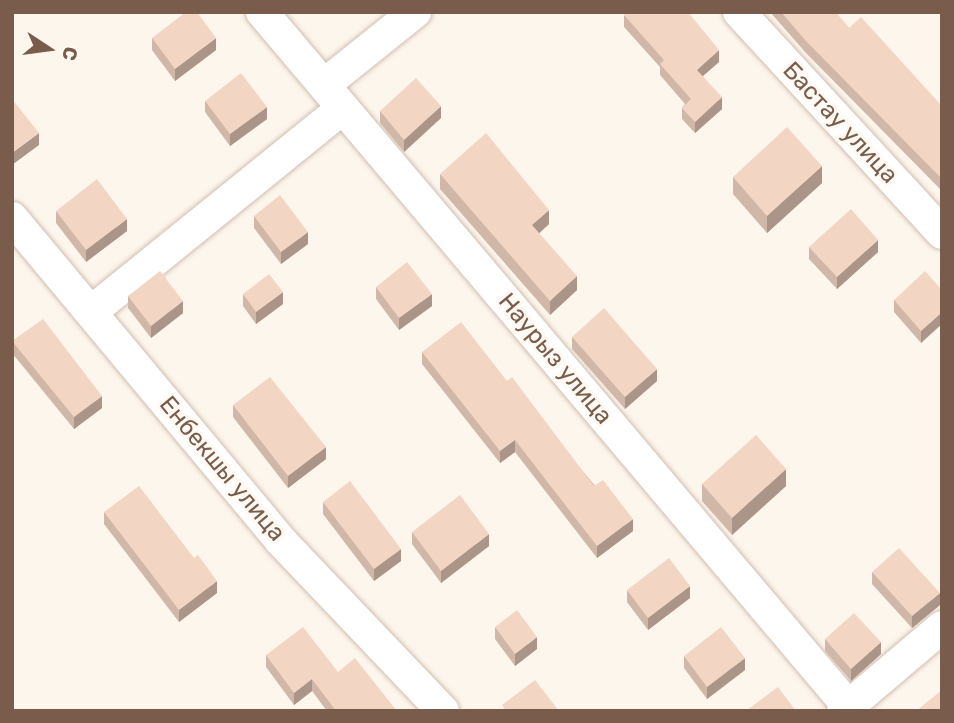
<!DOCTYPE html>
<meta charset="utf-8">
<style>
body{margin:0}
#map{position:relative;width:954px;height:723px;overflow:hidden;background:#fdf6ec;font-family:Rubik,sans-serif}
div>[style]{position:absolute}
.roads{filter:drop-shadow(0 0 2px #d1beb0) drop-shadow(0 0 2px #d1beb0)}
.minor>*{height:32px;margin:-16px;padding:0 16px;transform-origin:16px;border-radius:16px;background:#fff}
.wall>*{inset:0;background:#d1b7a8}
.shaded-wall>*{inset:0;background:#aa9588}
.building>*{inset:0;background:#f3d5c3}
span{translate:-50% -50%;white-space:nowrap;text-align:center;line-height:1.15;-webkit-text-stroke:7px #fffaf3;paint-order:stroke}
.street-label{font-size:24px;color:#7a5c4d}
.frame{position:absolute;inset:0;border:14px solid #7a5c4d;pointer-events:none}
.north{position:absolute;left:14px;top:14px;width:70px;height:70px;-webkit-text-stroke:5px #fffaf3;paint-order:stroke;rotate:103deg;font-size:19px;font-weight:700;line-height:28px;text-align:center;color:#7a5c4d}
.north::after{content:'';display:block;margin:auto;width:24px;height:32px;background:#7a5c4d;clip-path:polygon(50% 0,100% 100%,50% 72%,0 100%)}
</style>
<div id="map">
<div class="roads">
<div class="minor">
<i style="left:262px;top:12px;width:908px;rotate:49.82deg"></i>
<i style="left:739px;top:12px;width:300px;rotate:47.4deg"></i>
<i style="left:324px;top:85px;width:117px;rotate:-38.7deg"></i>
<i style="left:12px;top:218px;width:420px;rotate:50.2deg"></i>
<i style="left:281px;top:541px;width:235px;rotate:46.4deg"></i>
<i style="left:91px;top:312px;width:324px;rotate:-39deg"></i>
<i style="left:843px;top:711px;width:130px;rotate:-40.3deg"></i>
</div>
</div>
<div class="wall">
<i style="clip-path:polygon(770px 12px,835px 12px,849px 28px,942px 106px,942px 191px,806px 53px)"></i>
<i style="clip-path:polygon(624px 15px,719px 62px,703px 76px,722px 109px,695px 133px,682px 119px,682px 108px,685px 104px,660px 75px,660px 67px,624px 27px)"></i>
<i style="clip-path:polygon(152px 38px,216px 50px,175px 81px,152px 50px)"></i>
<i style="clip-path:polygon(205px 101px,267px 119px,230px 146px,205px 112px)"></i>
<i style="clip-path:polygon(380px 111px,441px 118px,404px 152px,380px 123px)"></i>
<i style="clip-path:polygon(440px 174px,549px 224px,539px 233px,577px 290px,550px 315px,440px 189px)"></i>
<i style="clip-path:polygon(733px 177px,822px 183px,767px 233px,733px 194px)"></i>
<i style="clip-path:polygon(56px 211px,127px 231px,86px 262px,56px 223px)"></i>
<i style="clip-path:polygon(254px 216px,308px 244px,281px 264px,254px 228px)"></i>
<i style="clip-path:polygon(809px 247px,878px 252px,837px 289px,809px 259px)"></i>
<i style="clip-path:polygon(376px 287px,432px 306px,399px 330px,376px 299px)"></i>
<i style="clip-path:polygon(942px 290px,921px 343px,894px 312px,894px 300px)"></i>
<i style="clip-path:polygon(243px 294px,283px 304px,256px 324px,243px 306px)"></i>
<i style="clip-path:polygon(128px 296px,183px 313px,151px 338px,128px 308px)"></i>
<i style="clip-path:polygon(572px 337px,657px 381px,625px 409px,572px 349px)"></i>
<i style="clip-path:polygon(12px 341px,102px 408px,74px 429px,12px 353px)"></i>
<i style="clip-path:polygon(422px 352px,507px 381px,633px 531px,597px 558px,515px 452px,500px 463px,422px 364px)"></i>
<i style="clip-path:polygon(233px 405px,326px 459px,288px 488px,233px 417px)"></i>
<i style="clip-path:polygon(702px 484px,786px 486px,732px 535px,702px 501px)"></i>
<i style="clip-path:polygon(323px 502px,401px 561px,374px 581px,323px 514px)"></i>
<i style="clip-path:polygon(104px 512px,217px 593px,179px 622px,104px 524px)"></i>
<i style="clip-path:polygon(412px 532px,489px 546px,441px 583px,412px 544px)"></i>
<i style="clip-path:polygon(872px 572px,940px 605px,912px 628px,872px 584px)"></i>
<i style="clip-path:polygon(627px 590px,690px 598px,648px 630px,627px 602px)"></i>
<i style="clip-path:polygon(495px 627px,537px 649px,515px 666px,495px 639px)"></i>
<i style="clip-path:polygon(825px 639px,881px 654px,851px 681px,825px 651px)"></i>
<i style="clip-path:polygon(266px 655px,338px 672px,397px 711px,327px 711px,312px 691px,294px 705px,266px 667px)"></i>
<i style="clip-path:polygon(684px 656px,745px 670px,707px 699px,684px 668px)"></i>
</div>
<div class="shaded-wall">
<i style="clip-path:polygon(216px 38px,216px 50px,175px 81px,175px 69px)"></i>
<i style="clip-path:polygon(719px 50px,719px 62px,697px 81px,697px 70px)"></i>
<i style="clip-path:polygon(722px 97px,722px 109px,695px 133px,695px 122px)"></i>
<i style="clip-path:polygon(441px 106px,441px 118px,404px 152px,404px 140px)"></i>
<i style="clip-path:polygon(267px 107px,267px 119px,230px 146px,230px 134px)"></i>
<i style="clip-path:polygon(39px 133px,39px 145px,12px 165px,12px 153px)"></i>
<i style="clip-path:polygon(822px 166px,822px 183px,767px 233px,767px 216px)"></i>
<i style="clip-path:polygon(549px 210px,549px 224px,532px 240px,532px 225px)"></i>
<i style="clip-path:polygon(127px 219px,127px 231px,86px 262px,86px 250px)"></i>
<i style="clip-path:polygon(308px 232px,308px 244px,281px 264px,281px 252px)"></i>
<i style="clip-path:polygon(878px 240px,878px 252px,837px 289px,837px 277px)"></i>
<i style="clip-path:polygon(577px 276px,577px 290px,550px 315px,550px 301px)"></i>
<i style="clip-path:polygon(283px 292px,283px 304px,256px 324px,256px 312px)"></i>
<i style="clip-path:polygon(432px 294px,432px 306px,399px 330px,399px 318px)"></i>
<i style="clip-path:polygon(183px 301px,183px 313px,151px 338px,151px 326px)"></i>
<i style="clip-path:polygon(942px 312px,942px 324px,921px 343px,921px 331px)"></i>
<i style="clip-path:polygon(657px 369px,657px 381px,625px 409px,625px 397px)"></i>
<i style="clip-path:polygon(102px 396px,102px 408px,74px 429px,74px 417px)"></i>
<i style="clip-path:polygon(515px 440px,515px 452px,500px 463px,500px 451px)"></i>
<i style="clip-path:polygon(326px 447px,326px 459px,288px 488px,288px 476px)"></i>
<i style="clip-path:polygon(786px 469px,786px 486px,732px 535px,732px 518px)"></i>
<i style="clip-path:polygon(633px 519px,633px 531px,597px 558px,597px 546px)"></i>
<i style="clip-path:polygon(489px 534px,489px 546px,441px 583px,441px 571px)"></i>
<i style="clip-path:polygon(401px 549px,401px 561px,374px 581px,374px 569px)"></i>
<i style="clip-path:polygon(217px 581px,217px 593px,179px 622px,179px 610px)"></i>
<i style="clip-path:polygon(690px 586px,690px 598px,648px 630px,648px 618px)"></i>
<i style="clip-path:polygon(940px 593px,940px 605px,912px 628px,912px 616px)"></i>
<i style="clip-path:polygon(537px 637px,537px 649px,515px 666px,515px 654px)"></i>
<i style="clip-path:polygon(881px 642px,881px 654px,851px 681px,851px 669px)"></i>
<i style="clip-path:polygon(745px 658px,745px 670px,707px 699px,707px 687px)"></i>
<i style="clip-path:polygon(312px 679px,312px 691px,294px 705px,294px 693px)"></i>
</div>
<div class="building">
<i style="clip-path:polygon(186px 12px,197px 12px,216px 38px,175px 69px,152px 38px)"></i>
<i style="clip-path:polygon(627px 12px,688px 12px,719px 50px,697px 70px,722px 97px,695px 122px,682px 108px,691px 99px,660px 64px,664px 60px,624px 15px)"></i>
<i style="clip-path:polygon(781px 12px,835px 12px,849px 28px,861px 17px,942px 106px,942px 179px,806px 41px)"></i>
<i style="clip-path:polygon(241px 73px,267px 107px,230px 134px,205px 101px)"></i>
<i style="clip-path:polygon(416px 78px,441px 106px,404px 140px,380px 111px)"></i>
<i style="clip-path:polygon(12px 99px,39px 133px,12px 153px)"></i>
<i style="clip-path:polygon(787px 127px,822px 166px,767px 216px,733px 177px)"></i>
<i style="clip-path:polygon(486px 133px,549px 210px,532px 225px,577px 276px,550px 301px,440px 174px)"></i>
<i style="clip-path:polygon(97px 179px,127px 219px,86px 250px,56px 211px)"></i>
<i style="clip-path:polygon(280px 195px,308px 232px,281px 252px,254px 216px)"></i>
<i style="clip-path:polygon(851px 209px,878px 240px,837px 277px,809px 247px)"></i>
<i style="clip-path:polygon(407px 262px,432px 294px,399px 318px,376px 287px)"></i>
<i style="clip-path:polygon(160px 271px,183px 301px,151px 326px,128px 296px)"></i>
<i style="clip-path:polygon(925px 271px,942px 290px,942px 312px,921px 331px,894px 300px)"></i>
<i style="clip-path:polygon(269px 274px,283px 292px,256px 312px,243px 294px)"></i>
<i style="clip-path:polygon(604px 308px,657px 369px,625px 397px,572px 337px)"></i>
<i style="clip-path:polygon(43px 319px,102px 396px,74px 417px,12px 341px)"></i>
<i style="clip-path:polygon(461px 322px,507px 381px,512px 377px,594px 486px,603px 480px,633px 519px,597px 546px,515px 440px,500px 451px,422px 352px)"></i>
<i style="clip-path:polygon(270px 377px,326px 447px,288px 476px,233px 405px)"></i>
<i style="clip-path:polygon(756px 435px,786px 469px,732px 518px,702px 484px)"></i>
<i style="clip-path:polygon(350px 481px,401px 549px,374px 569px,323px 502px)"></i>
<i style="clip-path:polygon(139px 486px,194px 558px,198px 555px,217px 581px,179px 610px,104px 512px)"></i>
<i style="clip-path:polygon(460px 495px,489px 534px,441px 571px,412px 532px)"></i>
<i style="clip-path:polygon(899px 548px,940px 593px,912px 616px,872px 572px)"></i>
<i style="clip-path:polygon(669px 558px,690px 586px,648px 618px,627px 590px)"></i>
<i style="clip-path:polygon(517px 610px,537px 637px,515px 654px,495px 627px)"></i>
<i style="clip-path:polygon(854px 613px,881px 642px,851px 669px,825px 639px)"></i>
<i style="clip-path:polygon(303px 627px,338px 672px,355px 658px,397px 711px,336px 711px,312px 679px,294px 693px,266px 655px)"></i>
<i style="clip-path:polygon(721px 627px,745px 658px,707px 687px,684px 656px)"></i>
<i style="clip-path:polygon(535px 680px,559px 711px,506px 711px,502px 705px)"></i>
<i style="clip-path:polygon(778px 687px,796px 711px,747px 711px,747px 710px)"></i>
<i style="clip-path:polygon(942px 690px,942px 711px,916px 711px)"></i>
</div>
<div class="street-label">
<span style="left:840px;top:123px;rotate:47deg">Бастау улица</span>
<span style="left:555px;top:359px;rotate:50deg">Наурыз улица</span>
<span style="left:222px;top:469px;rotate:50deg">Енбекшы улица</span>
</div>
<div class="frame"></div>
<div class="north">С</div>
</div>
